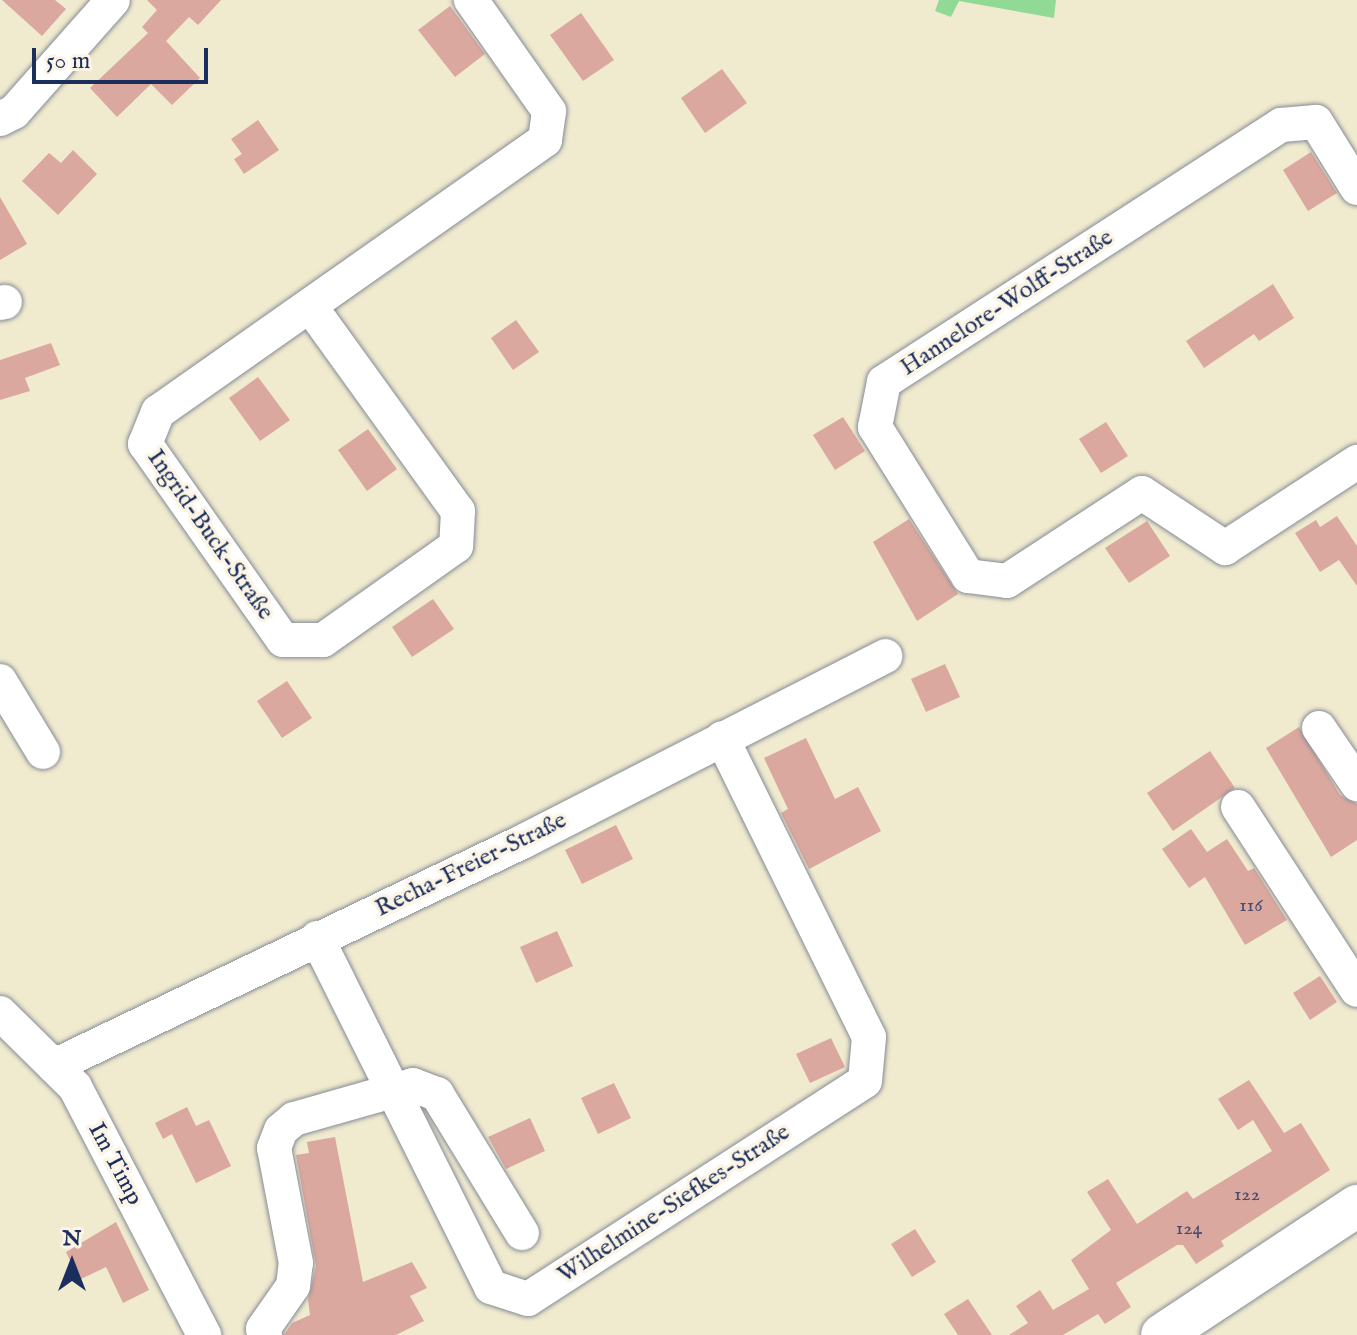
<!DOCTYPE html>
<meta charset="utf-8">
<style>
body{margin:0}
#map{position:relative;width:1357px;height:1335px;overflow:hidden;background:#f0eacf;font-family:"IM FELL English",serif}
div>[style]{position:absolute}
.green>*{inset:0;background:#91da95}
.building>*{inset:0;background:#dba89f}
.roads{filter:drop-shadow(0 0 2px #868c96) drop-shadow(0 0 2px #868c96)}
.minor>*{height:34px;margin:-17px;padding:0 17px;transform-origin:17px;border-radius:17px;background:#fff}
.major>*{height:42px;margin:-21px;padding:0 21px;transform-origin:21px;border-radius:21px;background:#fff}
span{translate:-50% -50%;white-space:nowrap;text-align:center;line-height:1.15;-webkit-text-stroke:7px #fcf5e5;paint-order:stroke}
.number-label{font-size:20px;color:#4b4d6e}
.number-label span{-webkit-text-stroke-width:0}
.street-label{font-size:24px;color:#1b2f5e}
.north{position:absolute;left:32px;top:1223px;width:80px;height:80px;-webkit-text-stroke:6px #fcf5e5;paint-order:stroke;rotate:0deg;font-size:22px;font-weight:700;line-height:32px;text-align:center;color:#1b2f5e}
.north::after{content:'';display:block;margin:auto;width:28px;height:36px;background:#1b2f5e;clip-path:polygon(50% 0,100% 100%,50% 72%,0 100%)}
.scale{position:absolute;left:32px;top:48px;width:176px;height:36px;box-sizing:border-box;border:4px solid #1b2f5e;border-top:0;padding-left:10px;font-size:24px;line-height:28px;white-space:nowrap;color:#1b2f5e;-webkit-text-stroke:6px #fcf5e5;paint-order:stroke}
</style>
<div id="map">
<div class="green">
<i style="clip-path:polygon(939px 0,1056px 0,1054px 18px,959px 1px,951px 17px,935px 11px)"></i>
</div>
<div class="building">
<i style="clip-path:polygon(2px 0,55px 0,66px 9px,42px 36px)"></i>
<i style="clip-path:polygon(147px 0,221px 0,198px 25px,189px 17px,166px 41px,200px 78px,172px 105px,151px 84px,117px 117px,90px 88px,148px 33px,142px 27px,157px 10px)"></i>
<i style="clip-path:polygon(450px 6px,485px 54px,455px 77px,418px 30px)"></i>
<i style="clip-path:polygon(581px 13px,614px 60px,583px 81px,550px 35px)"></i>
<i style="clip-path:polygon(722px 69px,747px 103px,705px 133px,681px 98px)"></i>
<i style="clip-path:polygon(258px 120px,279px 150px,244px 174px,234px 159px,242px 154px,231px 139px)"></i>
<i style="clip-path:polygon(73px 150px,97px 174px,58px 215px,22px 181px,49px 153px,61px 163px)"></i>
<i style="clip-path:polygon(1311px 152px,1337px 193px,1308px 211px,1283px 170px)"></i>
<i style="clip-path:polygon(0 197px,27px 244px,0 260px)"></i>
<i style="clip-path:polygon(1273px 284px,1294px 318px,1259px 341px,1254px 334px,1204px 368px,1186px 341px)"></i>
<i style="clip-path:polygon(516px 320px,539px 352px,513px 370px,491px 338px)"></i>
<i style="clip-path:polygon(51px 343px,60px 365px,25px 378px,30px 391px,0 400px,0 360px)"></i>
<i style="clip-path:polygon(258px 377px,290px 420px,260px 441px,229px 398px)"></i>
<i style="clip-path:polygon(843px 417px,865px 451px,835px 470px,813px 435px)"></i>
<i style="clip-path:polygon(1106px 422px,1128px 456px,1101px 473px,1079px 439px)"></i>
<i style="clip-path:polygon(368px 429px,397px 469px,367px 491px,338px 450px)"></i>
<i style="clip-path:polygon(1337px 516px,1357px 546px,1357px 586px,1339px 560px,1320px 572px,1295px 533px,1316px 520px,1320px 527px)"></i>
<i style="clip-path:polygon(909px 519px,958px 594px,917px 621px,873px 542px)"></i>
<i style="clip-path:polygon(1147px 521px,1170px 556px,1129px 583px,1105px 548px)"></i>
<i style="clip-path:polygon(433px 599px,454px 629px,412px 657px,392px 627px)"></i>
<i style="clip-path:polygon(945px 664px,960px 697px,926px 712px,911px 679px)"></i>
<i style="clip-path:polygon(287px 681px,312px 718px,282px 738px,257px 701px)"></i>
<i style="clip-path:polygon(1299px 727px,1340px 795px,1357px 804px,1357px 840px,1331px 857px,1266px 748px)"></i>
<i style="clip-path:polygon(806px 738px,835px 799px,858px 787px,881px 831px,809px 869px,781px 813px,788px 809px,764px 758px)"></i>
<i style="clip-path:polygon(1210px 751px,1235px 788px,1173px 831px,1147px 793px)"></i>
<i style="clip-path:polygon(616px 825px,633px 859px,582px 884px,565px 850px)"></i>
<i style="clip-path:polygon(1191px 829px,1207px 852px,1227px 839px,1248px 871px,1254px 868px,1287px 920px,1245px 945px,1205px 877px,1189px 888px,1162px 849px)"></i>
<i style="clip-path:polygon(557px 931px,573px 966px,536px 983px,520px 947px)"></i>
<i style="clip-path:polygon(1320px 976px,1337px 1002px,1310px 1020px,1293px 993px)"></i>
<i style="clip-path:polygon(831px 1038px,845px 1067px,810px 1083px,796px 1054px)"></i>
<i style="clip-path:polygon(1249px 1080px,1284px 1133px,1301px 1123px,1330px 1170px,1221px 1241px,1224px 1246px,1196px 1264px,1183px 1245px,1177px 1245px,1116px 1283px,1131px 1307px,1105px 1324px,1098px 1314px,1063px 1335px,1009px 1335px,1028px 1323px,1016px 1306px,1040px 1290px,1053px 1310px,1089px 1289px,1071px 1260px,1111px 1230px,1087px 1192px,1108px 1179px,1137px 1224px,1187px 1191px,1193px 1199px,1272px 1151px,1253px 1120px,1238px 1130px,1218px 1099px)"></i>
<i style="clip-path:polygon(614px 1083px,631px 1118px,598px 1134px,581px 1098px)"></i>
<i style="clip-path:polygon(187px 1107px,196px 1126px,209px 1120px,231px 1166px,196px 1183px,172px 1134px,163px 1139px,155px 1123px)"></i>
<i style="clip-path:polygon(530px 1118px,545px 1151px,506px 1169px,488px 1137px)"></i>
<i style="clip-path:polygon(335px 1137px,363px 1282px,412px 1262px,427px 1288px,410px 1296px,424px 1321px,396px 1335px,284px 1335px,292px 1323px,310px 1315px,308px 1300px,316px 1266px,296px 1155px,309px 1153px,307px 1142px)"></i>
<i style="clip-path:polygon(116px 1222px,149px 1290px,123px 1303px,106px 1267px,79px 1280px,66px 1252px)"></i>
<i style="clip-path:polygon(915px 1229px,936px 1262px,912px 1277px,891px 1244px)"></i>
<i style="clip-path:polygon(968px 1299px,992px 1335px,958px 1335px,944px 1314px)"></i>
</div>
<div class="roads">
<div class="minor">
<i style="left:0;top:119px;width:16px;rotate:-27deg"></i>
<i style="left:14px;top:112px;width:149px;rotate:-48.5deg"></i>
<i style="left:1357px;top:188px;width:78px;rotate:-121.8deg"></i>
<i style="left:1316px;top:122px;width:35px;rotate:175deg"></i>
<i style="left:1281px;top:125px;width:473px;rotate:147.1deg"></i>
<i style="left:884px;top:382px;width:46px;rotate:101.3deg"></i>
<i style="left:875px;top:427px;width:176px;rotate:58deg"></i>
<i style="left:968px;top:576px;width:39px;rotate:7deg"></i>
<i style="left:1007px;top:581px;width:161px;rotate:-33.1deg"></i>
<i style="left:1142px;top:493px;width:100px;rotate:33.5deg"></i>
<i style="left:1225px;top:548px;width:158px;rotate:-33.1deg"></i>
<i style="left:0;top:303px;width:5px;rotate:-11deg"></i>
<i style="left:310px;top:306px;width:253px;rotate:54.2deg"></i>
<i style="left:458px;top:511px;width:35px;rotate:93deg"></i>
<i style="left:456px;top:546px;width:163px;rotate:144.7deg"></i>
<i style="left:323px;top:640px;width:40px;rotate:180deg"></i>
<i style="left:283px;top:640px;width:240px;rotate:-125.1deg"></i>
<i style="left:145px;top:444px;width:35px;rotate:-68deg"></i>
<i style="left:158px;top:412px;width:473px;rotate:-35.1deg"></i>
<i style="left:545px;top:140px;width:29px;rotate:-82deg"></i>
<i style="left:549px;top:111px;width:136px;rotate:-125.1deg"></i>
<i style="left:0;top:681px;width:83px;rotate:58.8deg"></i>
<i style="left:1319px;top:728px;width:68px;rotate:55.8deg"></i>
<i style="left:1238px;top:807px;width:218px;rotate:57deg"></i>
<i style="left:317px;top:938px;width:390px;rotate:63.5deg"></i>
<i style="left:491px;top:1287px;width:39px;rotate:18deg"></i>
<i style="left:528px;top:1299px;width:401px;rotate:-32.9deg"></i>
<i style="left:865px;top:1081px;width:44px;rotate:-84.8deg"></i>
<i style="left:869px;top:1037px;width:333px;rotate:-116.2deg"></i>
<i style="left:0;top:1013px;width:105px;rotate:44.6deg"></i>
<i style="left:75px;top:1087px;width:280px;rotate:62.5deg"></i>
<i style="left:54px;top:1066px;width:521px;rotate:-25.58deg"></i>
<i style="left:524px;top:841px;width:406px;rotate:-27.1deg"></i>
<i style="left:265px;top:1335px;width:6px;rotate:-108deg"></i>
<i style="left:263px;top:1329px;width:52px;rotate:-55.1deg"></i>
<i style="left:293px;top:1286px;width:23px;rotate:-83deg"></i>
<i style="left:296px;top:1263px;width:117px;rotate:-100.8deg"></i>
<i style="left:274px;top:1148px;width:19px;rotate:-69deg"></i>
<i style="left:281px;top:1130px;width:17px;rotate:-40deg"></i>
<i style="left:294px;top:1119px;width:124px;rotate:-15.9deg"></i>
<i style="left:413px;top:1085px;width:26px;rotate:21deg"></i>
<i style="left:437px;top:1094px;width:163px;rotate:58.6deg"></i>
</div>
<div class="major">
<i style="left:1162px;top:1335px;width:234px;rotate:-33.5deg"></i>
</div>
</div>
<div class="number-label">
<span style="left:1251px;top:905px">116</span>
<span style="left:1247px;top:1194px">122</span>
<span style="left:1189px;top:1228px">124</span>
</div>
<div class="street-label">
<span style="left:1007px;top:303px;rotate:-33deg">Hannelore-Wolff-Straße</span>
<span style="left:210px;top:535px;rotate:55deg">Ingrid-Buck-Straße</span>
<span style="left:471px;top:865px;rotate:-26deg">Recha-Freier-Straße</span>
<span style="left:115px;top:1164px;rotate:62deg">Im Timp</span>
<span style="left:674px;top:1204px;rotate:-33deg">Wilhelmine-Siefkes-Straße</span>
</div>
<div class="north">N</div>
<div class="scale">50 m</div>
</div>
